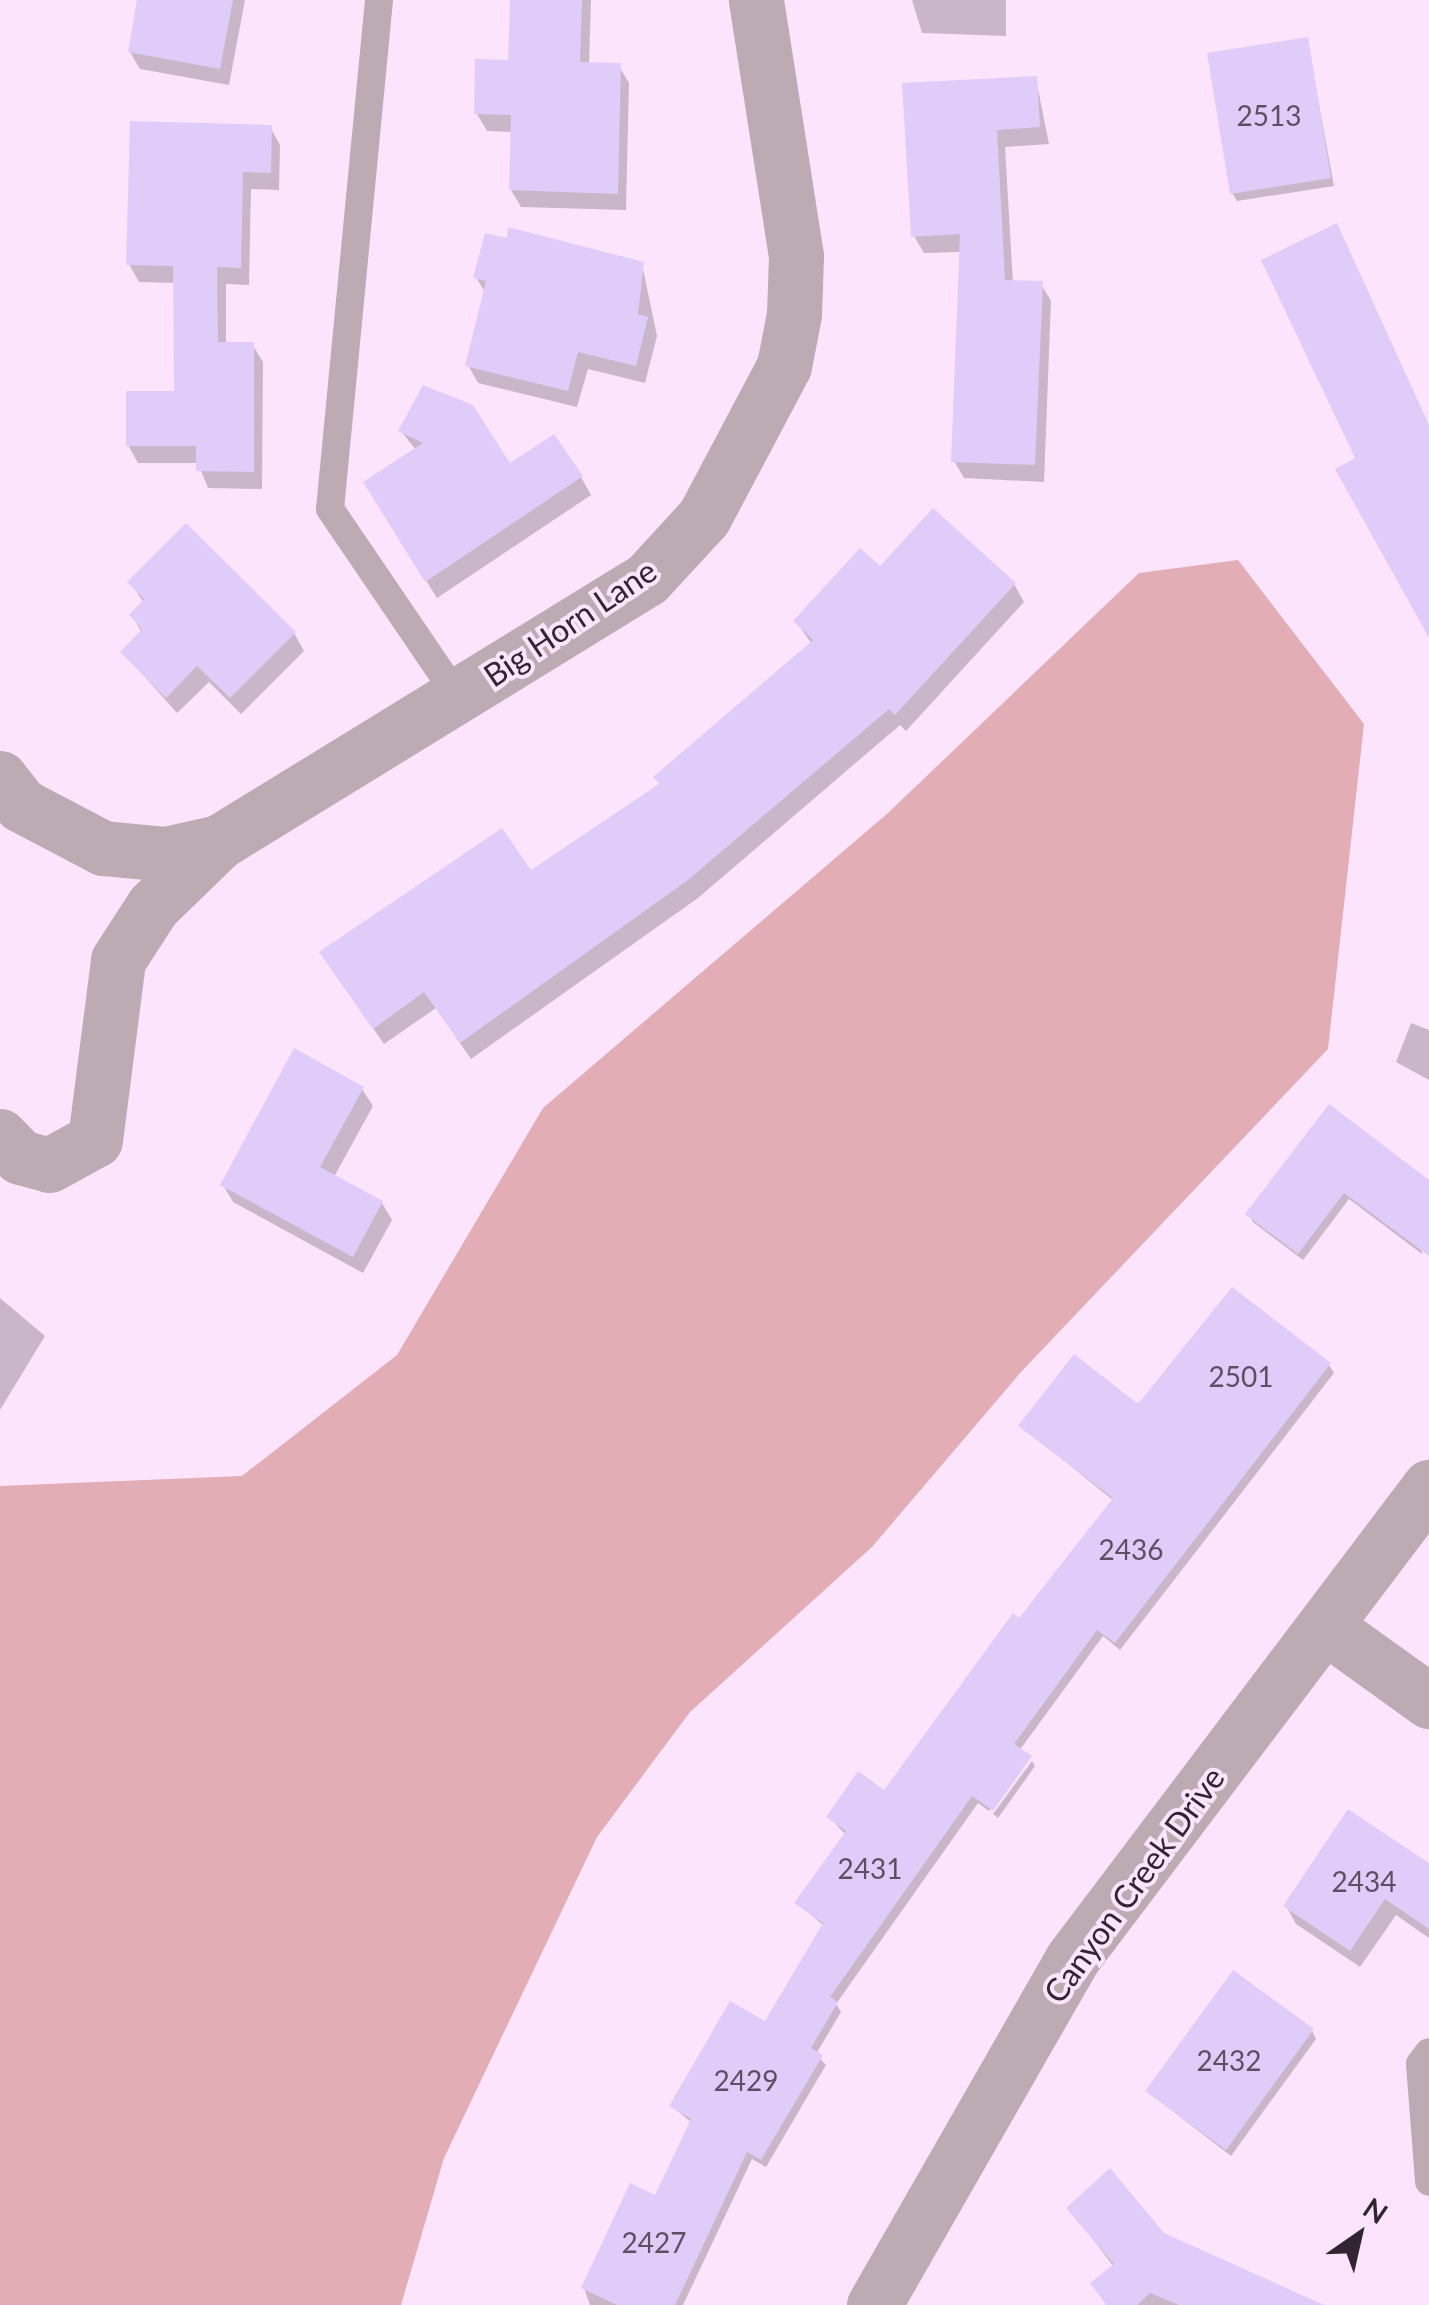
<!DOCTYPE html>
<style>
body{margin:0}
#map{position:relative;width:1429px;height:2305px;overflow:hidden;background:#fce5fc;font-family:Lato,sans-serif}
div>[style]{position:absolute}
.green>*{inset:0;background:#e2adb4}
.shadow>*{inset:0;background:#0003}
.building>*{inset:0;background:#e0ccf9}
.service>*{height:28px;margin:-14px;padding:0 14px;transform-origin:14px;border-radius:14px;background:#bcabb3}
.minor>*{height:55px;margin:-27.5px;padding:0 27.5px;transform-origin:27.5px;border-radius:27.5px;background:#bcabb3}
span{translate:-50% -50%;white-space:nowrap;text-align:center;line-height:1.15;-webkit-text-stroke:8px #fce5fc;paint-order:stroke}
.number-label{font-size:28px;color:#5c4f62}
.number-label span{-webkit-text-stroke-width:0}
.street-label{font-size:32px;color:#302530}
.north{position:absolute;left:1309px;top:2185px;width:100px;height:100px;-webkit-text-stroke:8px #fce5fc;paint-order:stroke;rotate:34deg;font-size:28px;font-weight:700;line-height:40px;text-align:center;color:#302530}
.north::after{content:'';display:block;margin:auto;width:35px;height:45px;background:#302530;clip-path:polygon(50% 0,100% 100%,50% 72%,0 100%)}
</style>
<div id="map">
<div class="green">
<i style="clip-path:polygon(1238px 560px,1364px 724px,1328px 1049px,1021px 1372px,872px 1547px,690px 1712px,597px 1837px,444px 2158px,401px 2305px,0 2305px,0 1486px,242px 1476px,397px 1355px,543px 1108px,888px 813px,1139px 573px)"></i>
</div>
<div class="shadow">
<i style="clip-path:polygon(140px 0,245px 0,229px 85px,140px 69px,130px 52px)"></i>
<i style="clip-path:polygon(512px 0,591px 0,589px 65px,619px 66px,629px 83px,626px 210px,521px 207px,511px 190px,513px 132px,487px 131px,477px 114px,510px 62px)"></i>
<i style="clip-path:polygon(912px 0,1006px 0,1006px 36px,922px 33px)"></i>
<i style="clip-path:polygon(1307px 40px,1334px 186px,1237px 201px,1232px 193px)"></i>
<i style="clip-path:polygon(1036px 79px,1049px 144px,1005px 147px,1013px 283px,1041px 284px,1051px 301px,1044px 482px,964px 478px,954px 461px,962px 252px,924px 253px,914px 236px)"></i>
<i style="clip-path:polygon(270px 127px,280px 145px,279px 190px,251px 189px,249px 285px,226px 284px,226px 344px,252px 344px,263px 362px,262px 489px,208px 488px,198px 463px,138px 463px,128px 445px,177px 394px,176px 283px,139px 282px,129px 264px)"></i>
<i style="clip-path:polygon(642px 264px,657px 336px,645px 383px,588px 369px,577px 407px,478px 383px,468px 365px,486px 294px,476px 277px)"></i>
<i style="clip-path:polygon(401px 431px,509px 466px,581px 477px,591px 495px,437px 598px,376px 500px,416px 450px)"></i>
<i style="clip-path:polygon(880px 569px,1014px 584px,1024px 602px,906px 731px,900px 725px,698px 898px,471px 1059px,436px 1008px,384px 1044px,332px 970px,530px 873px,661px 785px,812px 644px,796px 622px)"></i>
<i style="clip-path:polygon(130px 582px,294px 633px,304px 651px,241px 714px,209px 682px,177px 713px,123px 652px,142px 633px,132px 615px,144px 603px)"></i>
<i style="clip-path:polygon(1411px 1023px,1429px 1030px,1429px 1080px,1396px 1062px)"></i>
<i style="clip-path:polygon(362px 1089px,373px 1106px,334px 1177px,382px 1203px,392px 1220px,363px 1273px,233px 1202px,223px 1185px)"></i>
<i style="clip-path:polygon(1329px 1107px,1429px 1184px,1422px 1254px,1349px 1199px,1303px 1260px,1253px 1222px,1248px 1214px)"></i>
<i style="clip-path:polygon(0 1298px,45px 1336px,0 1410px)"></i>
<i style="clip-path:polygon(1329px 1365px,1334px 1373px,1120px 1650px,1103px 1636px,1019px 1751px,1027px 1758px,989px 1811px,978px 1803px,836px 2004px,841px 2012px,816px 2054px,826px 2065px,766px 2167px,752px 2159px,683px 2305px,590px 2305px,584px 2288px,656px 2199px,692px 2123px,672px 2106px,766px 2024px,824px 1926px,797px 1903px,846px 1835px,829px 1817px,885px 1793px,1114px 1501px,1021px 1426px)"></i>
<i style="clip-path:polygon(1032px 1761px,1035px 1766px,998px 1818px,993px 1814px)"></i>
<i style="clip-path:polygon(1429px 1866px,1429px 1938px,1396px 1915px,1360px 1967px,1296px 1924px,1286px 1906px)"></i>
<i style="clip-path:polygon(1312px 2031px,1316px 2039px,1231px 2156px,1148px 2092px)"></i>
<i style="clip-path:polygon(1069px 2208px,1163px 2235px,1285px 2305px,1106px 2305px,1093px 2284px,1114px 2267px)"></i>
</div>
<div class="building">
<i style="clip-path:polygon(137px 0,233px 0,220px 69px,128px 52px)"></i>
<i style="clip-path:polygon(510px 0,582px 0,580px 62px,621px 63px,618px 194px,509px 190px,511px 115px,474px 114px,475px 59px,508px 60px)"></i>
<i style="clip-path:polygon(1308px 37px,1331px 178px,1230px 194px,1207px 53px)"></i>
<i style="clip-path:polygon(1037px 76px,1040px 127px,997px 130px,1005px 280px,1043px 281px,1035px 465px,951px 462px,960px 234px,911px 237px,902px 83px)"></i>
<i style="clip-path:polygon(130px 121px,272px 125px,271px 173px,243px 172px,241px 268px,217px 267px,218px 342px,254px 342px,254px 472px,196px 471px,196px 446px,126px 446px,126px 391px,174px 391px,173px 266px,126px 265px)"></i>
<i style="clip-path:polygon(1337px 223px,1429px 425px,1429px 638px,1335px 469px,1355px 458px,1261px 260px)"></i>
<i style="clip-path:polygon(508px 227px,644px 262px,638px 314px,648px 317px,636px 366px,578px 352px,568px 391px,465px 366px,486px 281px,473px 278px,485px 233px,507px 238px)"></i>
<i style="clip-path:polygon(423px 385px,473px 405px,510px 463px,554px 434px,583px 476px,425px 582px,363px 482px,423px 443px,398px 431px)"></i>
<i style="clip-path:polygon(933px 508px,1016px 583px,895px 715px,889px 709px,688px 880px,460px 1043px,424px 992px,373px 1029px,319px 952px,502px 828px,531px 870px,659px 784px,653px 777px,813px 640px,793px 621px,860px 548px,880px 566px)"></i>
<i style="clip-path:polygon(186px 523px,296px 632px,230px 698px,197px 666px,166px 698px,120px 652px,142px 629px,129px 615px,144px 599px,127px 582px)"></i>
<i style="clip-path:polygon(294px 1048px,364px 1087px,320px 1167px,383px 1201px,353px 1257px,220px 1185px)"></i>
<i style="clip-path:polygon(1329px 1104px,1429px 1180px,1429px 1256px,1344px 1193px,1298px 1254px,1245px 1214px)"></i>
<i style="clip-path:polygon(1232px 1287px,1331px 1363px,1115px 1643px,1097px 1630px,1014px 1744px,1032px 1756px,993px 1811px,972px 1796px,830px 1997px,838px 2002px,811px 2048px,823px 2055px,761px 2160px,747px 2152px,675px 2305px,617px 2305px,581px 2288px,630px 2183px,655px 2195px,691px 2119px,669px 2106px,730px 2001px,765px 2021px,823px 1923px,794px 1903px,846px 1831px,826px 1817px,858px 1771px,884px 1790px,1013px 1613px,1019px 1618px,1113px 1498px,1018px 1426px,1074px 1354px,1138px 1404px)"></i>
<i style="clip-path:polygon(1348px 1809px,1429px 1863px,1429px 1929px,1385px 1899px,1350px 1951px,1283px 1906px)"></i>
<i style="clip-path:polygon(1233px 1970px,1314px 2029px,1226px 2150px,1145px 2091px)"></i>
<i style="clip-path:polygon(1110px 2168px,1164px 2233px,1324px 2305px,1179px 2305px,1150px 2293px,1137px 2305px,1106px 2305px,1090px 2283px,1114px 2264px,1066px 2208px)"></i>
</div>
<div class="service">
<i style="left:379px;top:0;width:511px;rotate:95.5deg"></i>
<i style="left:330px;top:509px;width:227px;rotate:55.8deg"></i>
<i style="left:1429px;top:2052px;width:15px;rotate:127deg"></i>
<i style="left:1420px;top:2064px;width:118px;rotate:85.6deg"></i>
</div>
<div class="minor">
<i style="left:0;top:778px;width:34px;rotate:52deg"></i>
<i style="left:21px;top:805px;width:93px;rotate:27.7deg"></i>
<i style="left:103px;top:848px;width:62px;rotate:5.5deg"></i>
<i style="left:165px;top:854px;width:55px;rotate:-12.5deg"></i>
<i style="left:219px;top:842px;width:502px;rotate:-31.57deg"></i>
<i style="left:647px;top:579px;width:84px;rotate:-47.4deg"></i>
<i style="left:704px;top:517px;width:171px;rotate:-62.1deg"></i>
<i style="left:784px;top:366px;width:53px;rotate:-79.1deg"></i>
<i style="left:794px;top:314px;width:58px;rotate:-88deg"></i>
<i style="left:796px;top:256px;width:259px;rotate:-98.9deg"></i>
<i style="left:0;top:1136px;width:29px;rotate:46deg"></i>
<i style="left:20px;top:1157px;width:30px;rotate:15deg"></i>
<i style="left:49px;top:1165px;width:52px;rotate:-28.5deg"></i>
<i style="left:95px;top:1140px;width:181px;rotate:-82.7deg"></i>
<i style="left:118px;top:960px;width:64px;rotate:-57.1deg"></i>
<i style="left:153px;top:906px;width:92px;rotate:-44.1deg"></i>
<i style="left:1326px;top:1627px;width:127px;rotate:35.7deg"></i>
<i style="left:874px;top:2305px;width:399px;rotate:-60.2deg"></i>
<i style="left:1072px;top:1959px;width:592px;rotate:-52.9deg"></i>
</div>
<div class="number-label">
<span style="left:1269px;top:115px">2513</span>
<span style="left:1241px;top:1376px">2501</span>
<span style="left:1131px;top:1549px">2436</span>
<span style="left:870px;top:1868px">2431</span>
<span style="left:1364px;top:1881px">2434</span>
<span style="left:1229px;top:2060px">2432</span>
<span style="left:746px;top:2080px">2429</span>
<span style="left:654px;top:2242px">2427</span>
</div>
<div class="street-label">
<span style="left:570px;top:623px;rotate:-34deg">Big Horn Lane</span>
<span style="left:1134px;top:1885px;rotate:-54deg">Canyon Creek Drive</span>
</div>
<div class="north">N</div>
</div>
